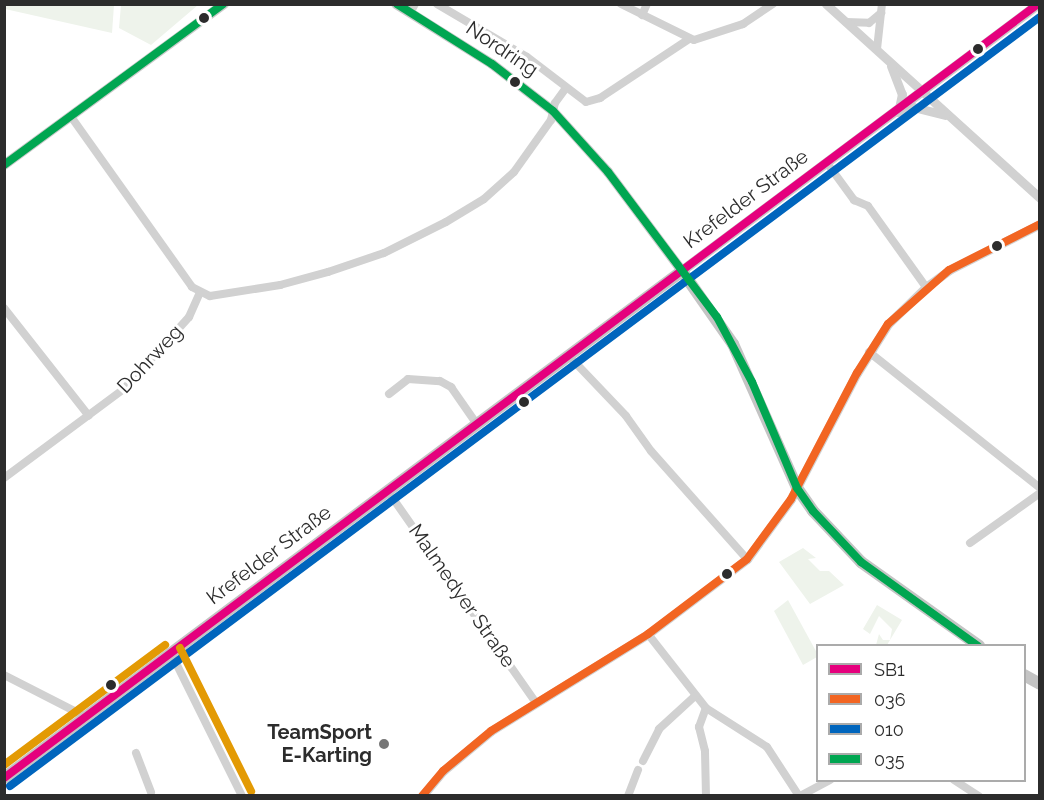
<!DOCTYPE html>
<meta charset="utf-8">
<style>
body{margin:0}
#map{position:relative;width:1044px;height:800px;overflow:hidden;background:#fff;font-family:Raleway,sans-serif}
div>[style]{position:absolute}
.green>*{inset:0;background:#eef3eb}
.minor>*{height:8px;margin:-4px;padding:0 4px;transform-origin:4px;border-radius:4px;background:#d1d1d1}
.tertiary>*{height:9px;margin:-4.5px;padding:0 4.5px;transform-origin:4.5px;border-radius:4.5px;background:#d1d1d1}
.secondary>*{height:10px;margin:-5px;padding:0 5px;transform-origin:5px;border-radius:5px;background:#cacaca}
.primary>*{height:12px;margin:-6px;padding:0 6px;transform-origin:6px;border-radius:6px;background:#c4c4c4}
.bus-1>*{height:8px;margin:-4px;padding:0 4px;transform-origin:4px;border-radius:4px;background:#e5007d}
.bus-2>*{height:8px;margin:-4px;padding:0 4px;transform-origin:4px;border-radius:4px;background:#f26522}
.bus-3>*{height:8px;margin:-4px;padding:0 4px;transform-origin:4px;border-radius:4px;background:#0065bd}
.bus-4>*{height:8px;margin:-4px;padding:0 4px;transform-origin:4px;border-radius:4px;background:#00a651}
.bus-5>*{height:8px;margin:-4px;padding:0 4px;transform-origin:4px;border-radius:4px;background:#e39a04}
.dots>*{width:16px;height:16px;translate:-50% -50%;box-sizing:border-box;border:3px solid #fff;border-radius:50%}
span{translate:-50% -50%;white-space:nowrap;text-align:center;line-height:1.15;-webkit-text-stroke:6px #fff;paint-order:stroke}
.street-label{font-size:20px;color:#2c2c2c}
.poi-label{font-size:20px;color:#2c2c2c;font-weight:700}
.right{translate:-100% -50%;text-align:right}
.frame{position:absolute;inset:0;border:6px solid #2c2c2c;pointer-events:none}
.legend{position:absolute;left:816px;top:644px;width:210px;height:138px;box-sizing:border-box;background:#fff;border:2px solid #ababab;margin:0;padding:8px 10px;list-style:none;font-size:18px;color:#2c2c2c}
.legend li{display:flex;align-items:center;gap:12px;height:30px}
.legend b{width:30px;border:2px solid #ababab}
</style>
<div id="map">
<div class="green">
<i style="clip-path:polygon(5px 4px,114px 5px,112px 33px,5px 9px)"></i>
<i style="clip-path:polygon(121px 5px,121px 4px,198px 5px,151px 45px,119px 28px)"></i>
<i style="clip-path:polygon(803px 548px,816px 558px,808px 559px,820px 571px,829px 571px,844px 585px,810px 604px,779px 562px)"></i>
<i style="clip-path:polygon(788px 600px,817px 653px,817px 657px,803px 665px,774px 611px)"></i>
<i style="clip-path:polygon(877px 605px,902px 620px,887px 645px,876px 645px,879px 634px,883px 640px,890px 640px,892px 629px,879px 616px,870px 634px,863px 629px)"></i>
</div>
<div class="minor">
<i style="left:437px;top:4px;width:104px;rotate:30.5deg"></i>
<i style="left:527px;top:57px;width:74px;rotate:37.3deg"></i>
<i style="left:586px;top:102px;width:15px;rotate:-16deg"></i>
<i style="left:600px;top:98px;width:107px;rotate:-33.5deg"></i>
<i style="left:621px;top:4px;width:81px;rotate:26.3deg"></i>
<i style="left:694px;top:40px;width:52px;rotate:-18.1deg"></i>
<i style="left:743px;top:24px;width:36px;rotate:-34deg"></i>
<i style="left:410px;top:13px;width:10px;rotate:-61deg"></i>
<i style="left:642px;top:15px;width:12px;rotate:-66deg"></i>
<i style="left:846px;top:22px;width:23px;rotate:2deg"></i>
<i style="left:869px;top:23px;width:16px;rotate:-40deg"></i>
<i style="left:877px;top:49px;width:45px;rotate:-83.7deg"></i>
<i style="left:72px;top:118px;width:207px;rotate:54.6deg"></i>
<i style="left:192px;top:287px;width:20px;rotate:27deg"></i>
<i style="left:210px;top:296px;width:71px;rotate:-8.9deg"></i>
<i style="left:280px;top:285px;width:50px;rotate:-15.2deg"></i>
<i style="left:328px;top:272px;width:59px;rotate:-18.7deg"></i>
<i style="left:384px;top:253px;width:69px;rotate:-26.6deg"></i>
<i style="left:446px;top:222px;width:44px;rotate:-31.2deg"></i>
<i style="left:484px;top:199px;width:40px;rotate:-42deg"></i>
<i style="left:514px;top:172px;width:64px;rotate:-54.6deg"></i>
<i style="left:551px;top:120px;width:17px;rotate:-77deg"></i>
<i style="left:555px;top:103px;width:19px;rotate:-54deg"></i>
<i style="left:827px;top:163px;width:46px;rotate:53.9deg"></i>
<i style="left:854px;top:200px;width:15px;rotate:23deg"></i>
<i style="left:868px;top:206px;width:100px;rotate:54.4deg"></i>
<i style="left:4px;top:308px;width:137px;rotate:51.8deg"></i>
<i style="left:869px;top:352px;width:218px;rotate:38.5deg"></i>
<i style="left:568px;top:355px;width:84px;rotate:46.4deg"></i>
<i style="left:626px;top:416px;width:43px;rotate:54.5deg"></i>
<i style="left:651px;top:451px;width:144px;rotate:48.4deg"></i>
<i style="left:389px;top:394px;width:24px;rotate:-38deg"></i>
<i style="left:408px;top:379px;width:32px;rotate:4deg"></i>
<i style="left:440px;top:381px;width:13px;rotate:29deg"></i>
<i style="left:451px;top:387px;width:44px;rotate:55.2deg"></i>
<i style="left:4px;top:478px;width:149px;rotate:-36.6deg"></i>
<i style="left:124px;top:389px;width:97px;rotate:-47.9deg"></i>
<i style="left:189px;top:317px;width:27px;rotate:-66deg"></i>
<i style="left:387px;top:490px;width:260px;rotate:55deg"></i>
<i style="left:970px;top:543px;width:86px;rotate:-35.5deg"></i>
<i style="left:648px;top:634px;width:94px;rotate:51.9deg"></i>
<i style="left:706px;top:708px;width:72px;rotate:32.6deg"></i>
<i style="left:767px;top:747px;width:59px;rotate:56.9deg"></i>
<i style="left:171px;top:653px;width:160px;rotate:63.6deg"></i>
<i style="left:4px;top:675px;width:92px;rotate:27.1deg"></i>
<i style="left:136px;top:753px;width:42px;rotate:69deg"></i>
<i style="left:643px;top:761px;width:36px;rotate:-63deg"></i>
<i style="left:659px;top:729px;width:49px;rotate:-42.5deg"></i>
<i style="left:954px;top:780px;width:30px;rotate:33deg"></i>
<i style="left:628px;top:796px;width:28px;rotate:-69deg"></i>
<i style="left:706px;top:796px;width:45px;rotate:-91.3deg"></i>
<i style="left:705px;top:751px;width:25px;rotate:-104deg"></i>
<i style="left:699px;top:727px;width:20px;rotate:-70deg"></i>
<i style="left:800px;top:796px;width:34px;rotate:-28deg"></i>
</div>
<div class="tertiary">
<i style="left:826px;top:4px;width:289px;rotate:42.2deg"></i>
<i style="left:891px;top:66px;width:30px;rotate:69deg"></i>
<i style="left:902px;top:94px;width:14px;rotate:102deg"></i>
<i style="left:898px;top:112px;width:16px;rotate:-18deg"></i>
<i style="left:913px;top:107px;width:33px;rotate:14deg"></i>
<i style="left:422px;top:796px;width:33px;rotate:-50deg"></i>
<i style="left:443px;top:771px;width:62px;rotate:-39.8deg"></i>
<i style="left:491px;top:731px;width:185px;rotate:-31.7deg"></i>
<i style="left:648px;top:634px;width:124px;rotate:-37.1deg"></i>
<i style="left:747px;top:559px;width:74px;rotate:-53.7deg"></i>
<i style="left:791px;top:499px;width:142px;rotate:-62.4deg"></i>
<i style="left:857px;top:373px;width:58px;rotate:-57.7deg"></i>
<i style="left:888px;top:324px;width:53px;rotate:-44.2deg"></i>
<i style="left:926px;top:287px;width:29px;rotate:-36deg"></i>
<i style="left:949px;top:270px;width:102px;rotate:-26.8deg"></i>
</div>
<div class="secondary">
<i style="left:396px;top:4px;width:113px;rotate:32deg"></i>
<i style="left:492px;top:64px;width:77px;rotate:37.6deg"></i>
<i style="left:553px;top:111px;width:82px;rotate:48deg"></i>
<i style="left:608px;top:172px;width:124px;rotate:53.2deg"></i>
<i style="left:682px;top:271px;width:446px;rotate:-36.8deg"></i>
<i style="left:4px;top:165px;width:273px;rotate:-36.2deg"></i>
</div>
<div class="primary">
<i style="left:1024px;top:675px;width:18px;rotate:29deg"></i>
<i style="left:4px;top:778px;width:847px;rotate:-36.79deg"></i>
<i style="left:682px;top:271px;width:89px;rotate:55.1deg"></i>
<i style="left:733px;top:344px;width:158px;rotate:66deg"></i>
<i style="left:797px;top:488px;width:28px;rotate:55deg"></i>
<i style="left:813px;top:511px;width:70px;rotate:46.7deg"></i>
<i style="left:861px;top:562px;width:145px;rotate:35.4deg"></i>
</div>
<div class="bus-1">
<i style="left:4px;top:778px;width:1292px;rotate:-36.82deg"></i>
</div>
<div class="bus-2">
<i style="left:422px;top:796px;width:33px;rotate:-50deg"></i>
<i style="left:443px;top:771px;width:62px;rotate:-39.8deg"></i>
<i style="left:491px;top:731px;width:185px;rotate:-31.7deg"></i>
<i style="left:648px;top:634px;width:124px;rotate:-37.1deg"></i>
<i style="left:747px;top:559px;width:74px;rotate:-53.7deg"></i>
<i style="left:791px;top:499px;width:142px;rotate:-62.4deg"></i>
<i style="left:857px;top:373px;width:58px;rotate:-57.7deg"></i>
<i style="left:888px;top:324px;width:81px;rotate:-41.5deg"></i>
<i style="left:949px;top:270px;width:102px;rotate:-26.8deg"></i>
</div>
<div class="bus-3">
<i style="left:10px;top:786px;width:1285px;rotate:-36.75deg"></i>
</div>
<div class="bus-4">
<i style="left:397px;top:4px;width:112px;rotate:32.3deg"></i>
<i style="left:492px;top:64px;width:77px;rotate:37.6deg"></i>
<i style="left:553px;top:111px;width:82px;rotate:48deg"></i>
<i style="left:608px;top:172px;width:181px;rotate:53.1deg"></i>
<i style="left:717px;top:317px;width:74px;rotate:61.7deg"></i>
<i style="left:752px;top:382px;width:115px;rotate:67deg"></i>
<i style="left:797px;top:488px;width:28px;rotate:55deg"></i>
<i style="left:813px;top:511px;width:70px;rotate:46.7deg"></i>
<i style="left:861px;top:562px;width:144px;rotate:35.7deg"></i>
<i style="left:4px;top:165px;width:272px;rotate:-36.3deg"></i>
</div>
<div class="bus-5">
<i style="left:180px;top:648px;width:160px;rotate:63.6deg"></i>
<i style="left:4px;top:765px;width:201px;rotate:-36.7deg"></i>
</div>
<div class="dots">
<i style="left:204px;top:18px;background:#2c2c2c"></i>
<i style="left:978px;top:49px;background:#2c2c2c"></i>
<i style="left:515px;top:82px;background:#2c2c2c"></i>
<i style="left:997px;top:246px;background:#2c2c2c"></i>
<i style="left:524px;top:402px;background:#2c2c2c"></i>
<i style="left:727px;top:574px;background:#2c2c2c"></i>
<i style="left:111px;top:685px;background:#2c2c2c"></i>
<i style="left:384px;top:744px;background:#767676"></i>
</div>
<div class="street-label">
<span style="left:502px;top:49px;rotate:34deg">Nordring</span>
<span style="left:746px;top:199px;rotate:-37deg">Krefelder Straße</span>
<span style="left:150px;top:359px;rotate:-47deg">Dohrweg</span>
<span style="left:269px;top:555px;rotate:-37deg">Krefelder Straße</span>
<span style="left:462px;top:596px;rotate:55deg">Malmedyer Straße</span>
</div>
<div class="poi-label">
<span class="right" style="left:372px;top:744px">TeamSport<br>E-Karting</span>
</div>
<div class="frame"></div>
<ul class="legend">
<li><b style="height:8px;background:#e5007d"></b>SB1</li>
<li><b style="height:8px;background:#f26522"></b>036</li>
<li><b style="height:8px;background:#0065bd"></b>010</li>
<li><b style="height:8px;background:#00a651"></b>035</li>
</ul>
</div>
